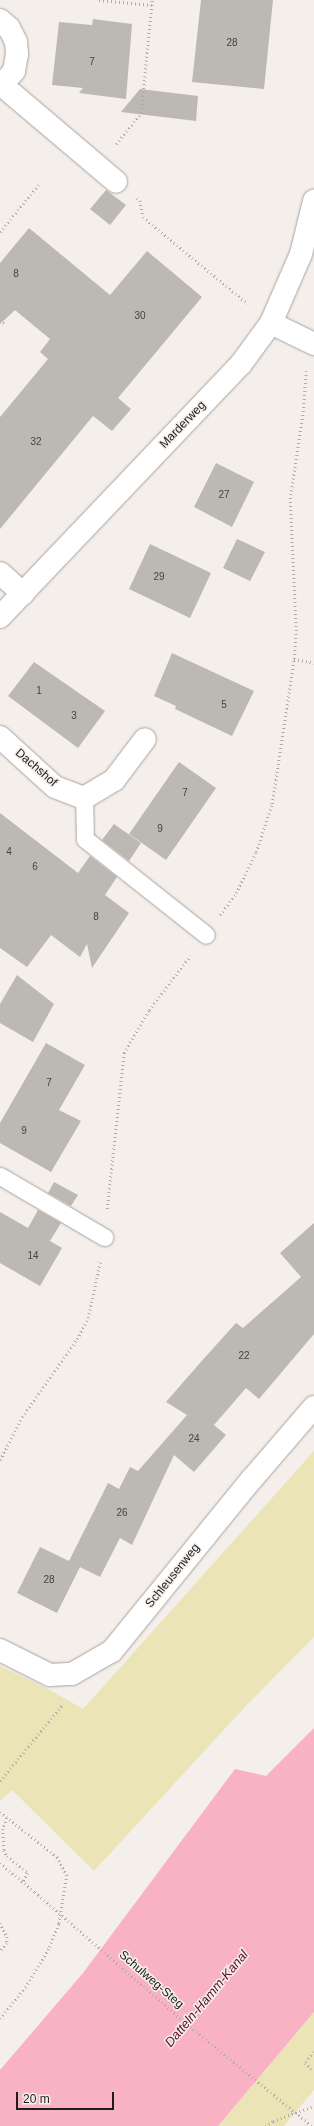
<!DOCTYPE html>
<style>
body{margin:0}
#map{position:relative;width:314px;height:2126px;overflow:hidden;background:#f5efeb;font-family:Helvetica,sans-serif}
div>[style]{position:absolute}
.green>*{inset:0;background:#ebe4b6}
.water>*{inset:0;background:#f8b2c4}
.building>*{inset:0;background:#bcb8b3}
.path>*{height:2.5px;margin-top:-1.25px;transform-origin:0;background:repeating-linear-gradient(90deg,#b1aca9 0 1px,transparent 0 4px)}
.roads{filter:drop-shadow(0 0 1px #a9a3a0) drop-shadow(0 0 1px #a9a3a0)}
.service>*{height:17px;margin:-8.5px;padding:0 8.5px;transform-origin:8.5px;border-radius:8.5px;background:#fff}
.minor>*{height:22px;margin:-11px;padding:0 11px;transform-origin:11px;border-radius:11px;background:#fff}
.path-bridge>*{height:2.5px;margin-top:-1.25px;transform-origin:0;background:repeating-linear-gradient(90deg,#b1aca9 0 1px,transparent 0 4px)}
span{translate:-50% -50%;white-space:nowrap;text-align:center;line-height:1.15;-webkit-text-stroke:3px #f5efeb;paint-order:stroke}
.number-label{font-size:10px;color:#464341}
.number-label span{-webkit-text-stroke-width:0}
.street-label{font-size:12px;color:#1f1c1b}
.water-label{font-size:13px;color:#5b0a2d;font-style:italic}
.scale{position:absolute;left:16px;top:2092px;width:98px;height:18px;box-sizing:border-box;border:2px solid #1f1c1b;border-top:0;padding-left:5px;font-size:12px;line-height:14px;white-space:nowrap;color:#1f1c1b;-webkit-text-stroke:3px #f5efeb;paint-order:stroke}
</style>
<div id="map">
<div class="green">
<i style="clip-path:polygon(314px 1451px,314px 1637px,243px 1709px,94px 1871px,12px 1790px,0 1801px,0 1666px,50px 1690px,83px 1709px)"></i>
<i style="clip-path:polygon(314px 2012px,314px 2090px,284px 2126px,218px 2126px)"></i>
</div>
<div class="water">
<i style="clip-path:polygon(314px 1728px,314px 2012px,218px 2126px,0 2126px,0 2070px,83px 1973px,235px 1769px,266px 1776px)"></i>
</div>
<div class="building">
<i style="clip-path:polygon(201px 0,273px 0,264px 89px,192px 82px)"></i>
<i style="clip-path:polygon(93px 19px,132px 24px,126px 99px,79px 93px,83px 88px,52px 85px,59px 22px,92px 25px)"></i>
<i style="clip-path:polygon(140px 89px,198px 96px,196px 121px,121px 112px)"></i>
<i style="clip-path:polygon(106px 190px,126px 205px,110px 225px,90px 209px)"></i>
<i style="clip-path:polygon(29px 228px,110px 295px,147px 251px,202px 297px,118px 398px,131px 409px,112px 431px,93px 416px,0 529px,0 417px,48px 359px,40px 352px,50px 339px,15px 310px,0 324px,0 263px)"></i>
<i style="clip-path:polygon(216px 463px,254px 482px,232px 527px,194px 507px)"></i>
<i style="clip-path:polygon(237px 539px,265px 552px,250px 581px,223px 568px)"></i>
<i style="clip-path:polygon(150px 544px,211px 573px,190px 618px,129px 589px)"></i>
<i style="clip-path:polygon(172px 653px,254px 691px,232px 736px,175px 709px,176px 706px,154px 696px)"></i>
<i style="clip-path:polygon(34px 662px,105px 711px,78px 748px,8px 696px)"></i>
<i style="clip-path:polygon(179px 762px,216px 788px,166px 860px,129px 834px)"></i>
<i style="clip-path:polygon(0 813px,78px 873px,90px 856px,117px 877px,105px 895px,129px 913px,92px 968px,87px 944px,80px 957px,51px 935px,27px 967px,0 948px)"></i>
<i style="clip-path:polygon(114px 824px,141px 843px,129px 861px,102px 840px)"></i>
<i style="clip-path:polygon(17px 975px,54px 1004px,33px 1042px,0 1023px,0 1004px)"></i>
<i style="clip-path:polygon(46px 1043px,85px 1065px,59px 1110px,81px 1121px,51px 1172px,0 1143px,0 1123px)"></i>
<i style="clip-path:polygon(54px 1182px,78px 1195px,71px 1206px,48px 1193px)"></i>
<i style="clip-path:polygon(38px 1210px,61px 1223px,50px 1241px,62px 1248px,40px 1286px,0 1263px,0 1212px,28px 1228px)"></i>
<i style="clip-path:polygon(314px 1223px,314px 1334px,259px 1399px,246px 1388px,214px 1425px,226px 1435px,194px 1472px,174px 1455px,132px 1545px,120px 1538px,100px 1577px,80px 1567px,57px 1613px,17px 1593px,40px 1547px,69px 1561px,108px 1483px,119px 1489px,130px 1467px,138px 1471px,187px 1415px,166px 1402px,199px 1364px,236px 1323px,243px 1328px,301px 1277px,280px 1253px)"></i>
</div>
<div class="path">
<i style="left:99px;top:0;width:53px;rotate:5.4deg"></i>
<i style="left:116px;top:144px;width:40px;rotate:-51deg"></i>
<i style="left:141px;top:113px;width:114px;rotate:-84.4deg"></i>
<i style="left:137px;top:198px;width:4px;rotate:45deg"></i>
<i style="left:140px;top:201px;width:16px;rotate:79deg"></i>
<i style="left:143px;top:217px;width:136px;rotate:39.6deg"></i>
<i style="left:0;top:232px;width:63px;rotate:-50.8deg"></i>
<i style="left:0;top:320px;width:6px;rotate:39deg"></i>
<i style="left:294px;top:659px;width:20px;rotate:11deg"></i>
<i style="left:220px;top:915px;width:27px;rotate:-54deg"></i>
<i style="left:236px;top:893px;width:46px;rotate:-64deg"></i>
<i style="left:256px;top:852px;width:51px;rotate:-71.6deg"></i>
<i style="left:272px;top:804px;width:147px;rotate:-81.4deg"></i>
<i style="left:294px;top:659px;width:28px;rotate:-86deg"></i>
<i style="left:296px;top:631px;width:132px;rotate:-92.6deg"></i>
<i style="left:290px;top:499px;width:88px;rotate:-81.5deg"></i>
<i style="left:303px;top:412px;width:41px;rotate:-85.8deg"></i>
<i style="left:107px;top:1209px;width:157px;rotate:-83.8deg"></i>
<i style="left:124px;top:1053px;width:50px;rotate:-59.8deg"></i>
<i style="left:149px;top:1010px;width:68px;rotate:-52.8deg"></i>
<i style="left:0;top:1460px;width:48px;rotate:-62.9deg"></i>
<i style="left:22px;top:1417px;width:95px;rotate:-54.8deg"></i>
<i style="left:77px;top:1339px;width:24px;rotate:-62deg"></i>
<i style="left:88px;top:1318px;width:57px;rotate:-77.9deg"></i>
<i style="left:0;top:1781px;width:99px;rotate:-50.7deg"></i>
<i style="left:0;top:1812px;width:73px;rotate:38.3deg"></i>
<i style="left:57px;top:1857px;width:21px;rotate:61deg"></i>
<i style="left:67px;top:1875px;width:50px;rotate:99.3deg"></i>
<i style="left:59px;top:1924px;width:27px;rotate:112deg"></i>
<i style="left:49px;top:1949px;width:44px;rotate:121.2deg"></i>
<i style="left:26px;top:1987px;width:41px;rotate:129.1deg"></i>
<i style="left:7px;top:1818px;width:12px;rotate:110deg"></i>
<i style="left:3px;top:1829px;width:21px;rotate:87deg"></i>
<i style="left:4px;top:1850px;width:7px;rotate:63deg"></i>
<i style="left:7px;top:1856px;width:27px;rotate:39deg"></i>
<i style="left:28px;top:1873px;width:10px;rotate:119deg"></i>
<i style="left:0;top:1863px;width:45px;rotate:39.6deg"></i>
<i style="left:0;top:1923px;width:16px;rotate:63deg"></i>
<i style="left:7px;top:1937px;width:6px;rotate:90deg"></i>
<i style="left:7px;top:1943px;width:11px;rotate:128deg"></i>
<i style="left:314px;top:2052px;width:14px;rotate:129deg"></i>
<i style="left:305px;top:2063px;width:12px;rotate:42deg"></i>
<i style="left:265px;top:2126px;width:9px;rotate:-32deg"></i>
<i style="left:273px;top:2121px;width:44px;rotate:-20.1deg"></i>
</div>
<div class="roads">
<div class="service">
<i style="left:84px;top:798px;width:41px;rotate:88.6deg"></i>
<i style="left:85px;top:839px;width:154px;rotate:38.4deg"></i>
<i style="left:0;top:1176px;width:121px;rotate:30.4deg"></i>
</div>
<div class="minor">
<i style="left:0;top:20px;width:12px;rotate:42deg"></i>
<i style="left:9px;top:28px;width:16px;rotate:63deg"></i>
<i style="left:16px;top:42px;width:12px;rotate:85deg"></i>
<i style="left:17px;top:54px;width:17px;rotate:100deg"></i>
<i style="left:14px;top:71px;width:21px;rotate:131deg"></i>
<i style="left:3px;top:86px;width:148px;rotate:40.3deg"></i>
<i style="left:271px;top:323px;width:48px;rotate:26deg"></i>
<i style="left:0;top:573px;width:31px;rotate:42deg"></i>
<i style="left:0;top:617px;width:349px;rotate:-46.4deg"></i>
<i style="left:241px;top:364px;width:51px;rotate:-53.8deg"></i>
<i style="left:271px;top:323px;width:75px;rotate:-66.5deg"></i>
<i style="left:301px;top:254px;width:55px;rotate:-76.2deg"></i>
<i style="left:0;top:737px;width:74px;rotate:42.3deg"></i>
<i style="left:55px;top:787px;width:31px;rotate:21deg"></i>
<i style="left:84px;top:798px;width:35px;rotate:-31deg"></i>
<i style="left:114px;top:780px;width:51px;rotate:-52.9deg"></i>
<i style="left:0;top:1650px;width:56px;rotate:26.6deg"></i>
<i style="left:50px;top:1675px;width:22px;rotate:-3deg"></i>
<i style="left:72px;top:1674px;width:46px;rotate:-29.9deg"></i>
<i style="left:112px;top:1651px;width:222px;rotate:-50.9deg"></i>
<i style="left:252px;top:1479px;width:95px;rotate:-49.3deg"></i>
</div>
</div>
<div class="path-bridge">
<i style="left:35px;top:1892px;width:201px;rotate:41deg"></i>
<i style="left:187px;top:2024px;width:161px;rotate:39.2deg"></i>
</div>
<div class="number-label">
<span style="left:232px;top:43px">28</span>
<span style="left:92px;top:62px">7</span>
<span style="left:16px;top:274px">8</span>
<span style="left:140px;top:316px">30</span>
<span style="left:36px;top:442px">32</span>
<span style="left:224px;top:495px">27</span>
<span style="left:159px;top:577px">29</span>
<span style="left:39px;top:691px">1</span>
<span style="left:224px;top:705px">5</span>
<span style="left:74px;top:716px">3</span>
<span style="left:185px;top:793px">7</span>
<span style="left:160px;top:829px">9</span>
<span style="left:9px;top:852px">4</span>
<span style="left:35px;top:867px">6</span>
<span style="left:96px;top:917px">8</span>
<span style="left:49px;top:1083px">7</span>
<span style="left:24px;top:1131px">9</span>
<span style="left:33px;top:1256px">14</span>
<span style="left:244px;top:1356px">22</span>
<span style="left:194px;top:1439px">24</span>
<span style="left:122px;top:1513px">26</span>
<span style="left:49px;top:1580px">28</span>
</div>
<div class="street-label">
<span style="left:183px;top:425px;rotate:-46deg">Marderweg</span>
<span style="left:36px;top:768px;rotate:41deg">Dachshof</span>
<span style="left:173px;top:1576px;rotate:-51deg">Schleusenweg</span>
<span style="left:151px;top:1980px;rotate:41deg">Schulweg-Steg</span>
</div>
<div class="water-label">
<span style="left:207px;top:1999px;rotate:-50deg">Datteln-Hamm-Kanal</span>
</div>
<div class="scale">20 m</div>
</div>
